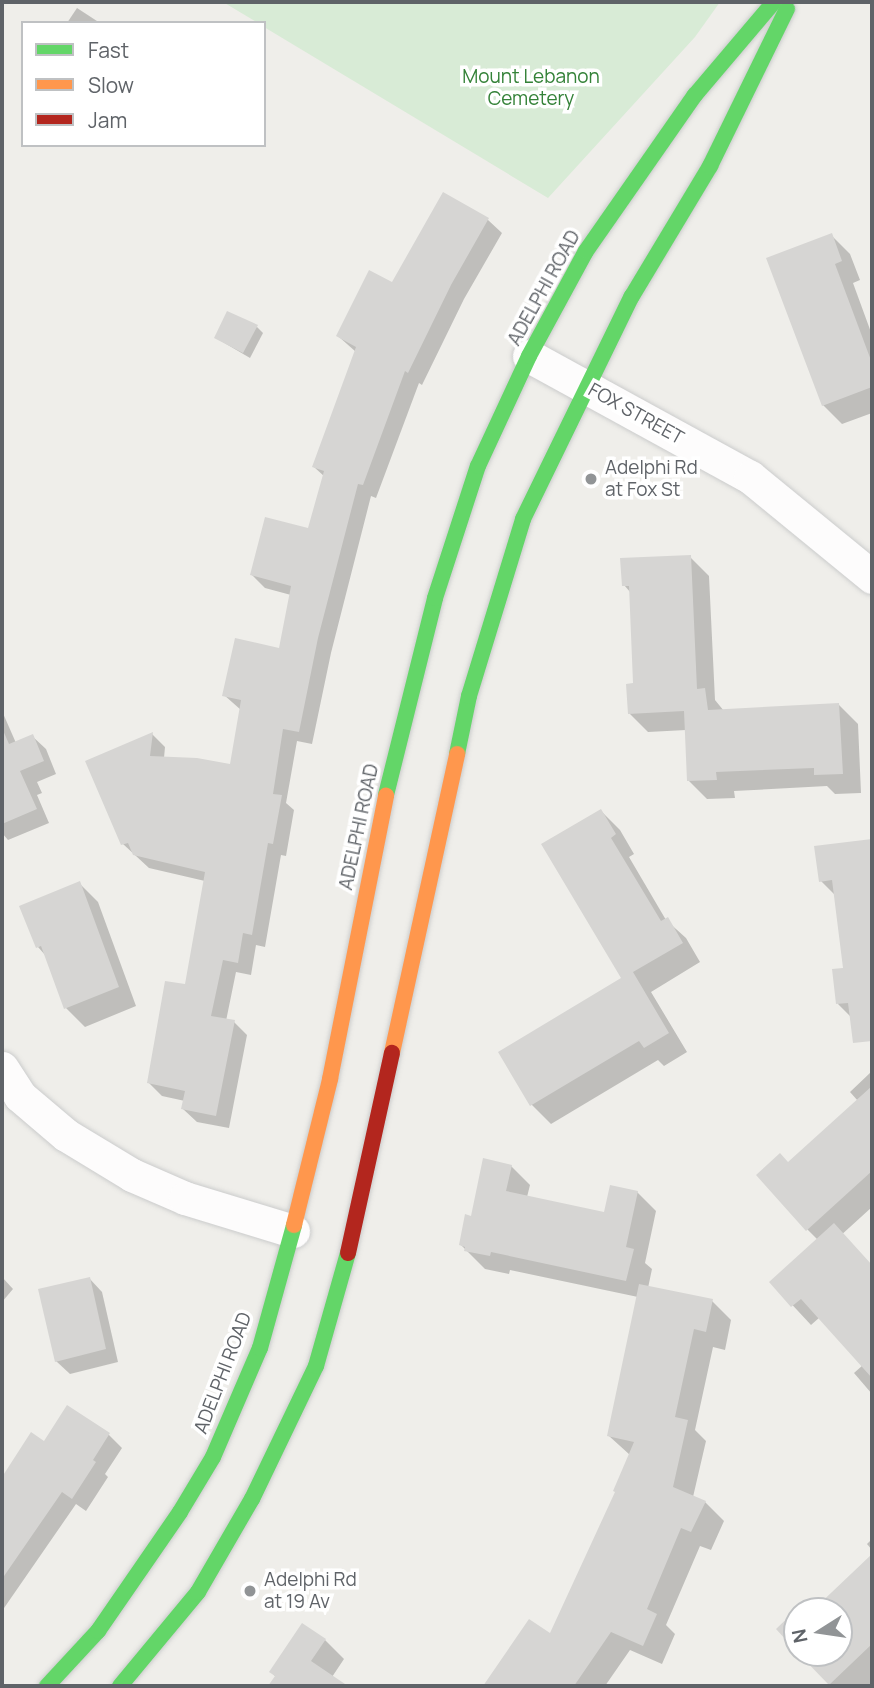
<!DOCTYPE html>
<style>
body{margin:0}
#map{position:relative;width:874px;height:1688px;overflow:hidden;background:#efeeea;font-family:Manrope,sans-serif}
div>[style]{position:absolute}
.green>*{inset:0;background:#d8ebd6}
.shadow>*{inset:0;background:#0003}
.building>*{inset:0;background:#d6d5d3}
.roads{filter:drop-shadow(0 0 2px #cbcccc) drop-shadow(0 0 2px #cbcccc)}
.street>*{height:33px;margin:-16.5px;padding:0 16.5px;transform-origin:16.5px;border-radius:16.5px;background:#fdfcfc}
.fast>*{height:16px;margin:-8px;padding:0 8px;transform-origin:8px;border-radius:8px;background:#63d668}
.slow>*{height:16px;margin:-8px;padding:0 8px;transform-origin:8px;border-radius:8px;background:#ff974d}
.jam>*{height:16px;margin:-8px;padding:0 8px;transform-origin:8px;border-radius:8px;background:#b3261e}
.dots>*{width:19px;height:19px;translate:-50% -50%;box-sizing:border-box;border:4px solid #fff;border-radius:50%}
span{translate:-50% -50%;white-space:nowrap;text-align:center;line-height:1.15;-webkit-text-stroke:7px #fff;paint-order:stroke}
.park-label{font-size:19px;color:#348238}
.street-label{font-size:19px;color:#5f6368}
.poi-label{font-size:19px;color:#5f6368}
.left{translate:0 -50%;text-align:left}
.frame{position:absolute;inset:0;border:4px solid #5f6368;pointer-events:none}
.legend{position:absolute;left:21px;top:21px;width:245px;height:126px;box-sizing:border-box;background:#fff;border:2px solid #bfc1c3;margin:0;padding:9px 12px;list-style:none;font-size:21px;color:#5f6368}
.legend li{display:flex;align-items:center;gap:14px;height:35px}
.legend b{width:35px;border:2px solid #bfc1c3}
.north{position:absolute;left:783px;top:1597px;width:70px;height:70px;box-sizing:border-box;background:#fff;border:2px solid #bfc1c3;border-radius:50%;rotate:258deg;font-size:19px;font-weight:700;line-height:28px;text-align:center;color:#5f6368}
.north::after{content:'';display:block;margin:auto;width:24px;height:32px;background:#919496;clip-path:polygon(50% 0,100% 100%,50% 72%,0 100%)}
</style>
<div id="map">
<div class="green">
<i style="clip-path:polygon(223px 2px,720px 2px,695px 37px,548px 198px,264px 27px,264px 23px,258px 23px)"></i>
</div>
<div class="shadow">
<i style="clip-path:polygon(77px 8px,100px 23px,67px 23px)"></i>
<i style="clip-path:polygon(444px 195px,488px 220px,502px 233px,464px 299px,422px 385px,419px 383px,376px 498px,371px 496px,331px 653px,312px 744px,297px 741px,286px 803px,294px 810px,286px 856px,281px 855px,265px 947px,256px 945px,251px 975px,236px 972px,226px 1021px,234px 1022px,247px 1035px,229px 1128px,197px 1122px,183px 1109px,185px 1101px,162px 1096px,149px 1083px,187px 986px,205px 881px,149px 868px,123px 844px,152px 734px,165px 747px,164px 758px,232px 766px,241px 710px,224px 695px,280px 650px,291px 595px,265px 588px,252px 575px,310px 530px,325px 477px,314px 467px,356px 352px,338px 336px,393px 284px)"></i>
<i style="clip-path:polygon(831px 235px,850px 254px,860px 280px,853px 283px,872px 335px,872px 413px,842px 424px,823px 405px)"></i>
<i style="clip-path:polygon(257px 327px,263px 333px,250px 358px,216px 338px)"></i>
<i style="clip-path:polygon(690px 557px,709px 576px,715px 700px,724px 711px,839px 705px,858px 724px,861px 793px,835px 794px,827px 786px,734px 791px,735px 798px,707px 799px,688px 780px,686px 730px,648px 732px,629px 713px,635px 685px,631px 593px,624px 585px)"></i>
<i style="clip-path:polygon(2px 711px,16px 743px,32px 736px,46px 749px,56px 774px,37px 782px,42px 793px,37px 795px,49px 823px,8px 840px,2px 833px)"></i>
<i style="clip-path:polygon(601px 811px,620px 830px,634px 854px,629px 857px,666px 920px,686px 938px,700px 962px,651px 992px,687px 1052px,664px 1066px,658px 1060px,551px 1124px,532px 1105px,501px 1053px,623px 979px)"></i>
<i style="clip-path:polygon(872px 840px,872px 1021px,857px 1023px,838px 1004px,845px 969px,836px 896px,821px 881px,816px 848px)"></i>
<i style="clip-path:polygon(79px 883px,98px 902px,136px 1006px,85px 1027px,66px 1008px,46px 956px,38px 947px)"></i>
<i style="clip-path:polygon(871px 1072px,872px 1207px,839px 1237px,872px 1271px,872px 1394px,854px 1373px,863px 1365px,820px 1317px,811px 1325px,771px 1282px,818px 1240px,807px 1229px,789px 1164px,858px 1101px,850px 1092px)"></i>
<i style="clip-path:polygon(511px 1166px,530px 1185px,527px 1197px,605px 1214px,637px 1192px,656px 1211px,645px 1263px,652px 1269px,648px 1288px,712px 1301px,731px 1320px,725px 1350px,713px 1347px,695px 1430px,706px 1441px,693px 1497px,705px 1502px,724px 1521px,711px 1550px,700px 1546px,666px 1625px,675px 1634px,662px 1664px,630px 1650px,605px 1686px,485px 1686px,529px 1621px,550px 1635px,617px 1493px,630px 1455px,609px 1436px,638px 1297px,510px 1270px,509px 1274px,485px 1269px,461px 1245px,473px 1218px)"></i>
<i style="clip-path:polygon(2px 1277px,13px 1289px,2px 1302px)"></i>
<i style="clip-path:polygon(89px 1278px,102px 1292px,118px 1362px,70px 1374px,56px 1361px)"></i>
<i style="clip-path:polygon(67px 1407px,109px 1435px,122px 1448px,105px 1474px,108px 1477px,86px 1511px,76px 1504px,2px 1611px,2px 1489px,18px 1463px,45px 1443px)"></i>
<i style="clip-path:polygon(872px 1539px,872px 1550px,867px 1544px)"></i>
<i style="clip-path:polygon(872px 1556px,872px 1686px,832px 1686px,801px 1653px,839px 1653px,839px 1611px,815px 1611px)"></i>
<i style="clip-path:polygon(303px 1625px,325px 1640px,344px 1659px,332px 1677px,345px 1686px,270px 1686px,276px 1677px,271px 1672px)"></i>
</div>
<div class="building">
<i style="clip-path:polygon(443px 192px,489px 218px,451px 285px,408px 373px,405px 371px,363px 485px,358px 484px,318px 638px,299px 732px,283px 729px,273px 794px,282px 795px,273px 844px,268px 843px,252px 935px,243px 933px,238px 963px,223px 960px,211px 1016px,235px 1020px,216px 1116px,181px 1109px,185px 1091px,147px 1083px,165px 981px,185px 984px,205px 872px,133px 855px,128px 843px,121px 845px,85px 761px,153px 732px,150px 756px,197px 758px,230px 764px,241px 700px,222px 696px,235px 638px,279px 648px,291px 586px,250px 575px,265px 517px,308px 528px,324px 471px,312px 467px,356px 347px,336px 336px,369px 270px,392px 282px)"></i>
<i style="clip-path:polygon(832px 233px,842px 261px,835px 264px,872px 363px,872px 387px,822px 406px,766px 258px)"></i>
<i style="clip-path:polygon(227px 311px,258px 325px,243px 353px,214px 338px)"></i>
<i style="clip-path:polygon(691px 555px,697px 689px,705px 688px,708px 710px,839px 703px,843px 774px,814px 775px,814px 768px,716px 772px,717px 780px,687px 781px,684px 711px,628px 714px,626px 684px,633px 683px,629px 586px,622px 586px,620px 558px)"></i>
<i style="clip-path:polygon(2px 728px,9px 744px,33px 734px,44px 761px,20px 771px,37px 809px,2px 824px)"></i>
<i style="clip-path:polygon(601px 809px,616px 834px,611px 838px,661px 921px,668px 917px,683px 943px,633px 972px,669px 1033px,644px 1048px,639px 1041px,530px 1106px,498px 1052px,621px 978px,541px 844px)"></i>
<i style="clip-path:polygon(872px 839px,872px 1041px,853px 1043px,848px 1003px,836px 1004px,832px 969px,843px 968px,832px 880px,819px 882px,814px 846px)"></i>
<i style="clip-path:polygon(80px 881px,119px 987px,64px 1009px,41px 946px,36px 948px,19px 906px)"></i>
<i style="clip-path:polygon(872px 1086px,872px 1171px,806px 1231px,756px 1175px,780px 1153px,788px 1162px)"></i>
<i style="clip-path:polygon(483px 1158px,512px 1165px,506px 1191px,604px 1212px,610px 1185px,638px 1191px,626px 1247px,634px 1249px,626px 1281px,491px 1252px,490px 1256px,464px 1251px,465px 1247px,459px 1245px,465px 1214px,471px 1216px)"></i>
<i style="clip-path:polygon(834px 1223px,872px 1265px,872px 1378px,801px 1299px,791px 1307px,769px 1282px)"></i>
<i style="clip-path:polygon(90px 1277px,106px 1349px,55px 1362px,38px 1289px)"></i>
<i style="clip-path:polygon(639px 1284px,713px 1299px,706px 1332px,694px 1329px,675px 1417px,688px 1420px,673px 1487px,706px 1501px,691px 1532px,681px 1528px,647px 1609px,657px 1614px,643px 1646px,611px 1632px,574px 1686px,483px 1686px,529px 1619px,550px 1633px,615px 1492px,613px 1491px,634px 1442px,607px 1436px)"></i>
<i style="clip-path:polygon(67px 1405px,110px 1433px,93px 1460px,96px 1462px,72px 1499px,62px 1492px,2px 1579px,2px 1477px,31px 1432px,44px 1441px)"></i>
<i style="clip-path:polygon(872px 1554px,872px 1644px,829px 1685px,798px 1653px,839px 1653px,839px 1611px,812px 1611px)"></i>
<i style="clip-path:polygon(801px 1605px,806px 1611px,797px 1611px,797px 1652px,776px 1629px)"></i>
<i style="clip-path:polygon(302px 1623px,326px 1639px,311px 1661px,348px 1686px,268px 1686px,275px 1676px,269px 1672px)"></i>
</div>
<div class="roads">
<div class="street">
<i style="left:529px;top:356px;width:252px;rotate:28.7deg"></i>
<i style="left:750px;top:477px;width:158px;rotate:39.3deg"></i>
<i style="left:2px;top:1068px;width:33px;rotate:57deg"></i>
<i style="left:20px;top:1096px;width:60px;rotate:40.3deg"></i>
<i style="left:66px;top:1135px;width:77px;rotate:31.2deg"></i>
<i style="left:132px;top:1175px;width:58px;rotate:23.5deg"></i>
<i style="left:185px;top:1198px;width:113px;rotate:17deg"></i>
</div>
<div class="fast">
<i style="left:457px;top:754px;width:59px;rotate:-78.3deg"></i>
<i style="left:469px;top:696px;width:185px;rotate:-73deg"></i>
<i style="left:523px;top:519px;width:248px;rotate:-64deg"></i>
<i style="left:632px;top:296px;width:152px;rotate:-59deg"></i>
<i style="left:710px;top:166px;width:175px;rotate:-63.9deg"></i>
<i style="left:386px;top:795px;width:203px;rotate:-76deg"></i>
<i style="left:435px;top:598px;width:139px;rotate:-72deg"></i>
<i style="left:478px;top:466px;width:121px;rotate:-65.1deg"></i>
<i style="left:529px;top:356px;width:119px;rotate:-61.5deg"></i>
<i style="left:586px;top:251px;width:190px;rotate:-55.1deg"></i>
<i style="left:695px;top:95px;width:122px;rotate:-49.7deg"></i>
<i style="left:47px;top:1686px;width:75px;rotate:-47.2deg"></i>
<i style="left:98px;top:1631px;width:145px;rotate:-55.4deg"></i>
<i style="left:180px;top:1512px;width:64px;rotate:-59deg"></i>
<i style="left:213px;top:1457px;width:119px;rotate:-66.7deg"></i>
<i style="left:260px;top:1348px;width:128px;rotate:-74.5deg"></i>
<i style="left:120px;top:1686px;width:122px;rotate:-50.3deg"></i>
<i style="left:198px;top:1592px;width:108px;rotate:-59.9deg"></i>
<i style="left:252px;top:1499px;width:148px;rotate:-64.3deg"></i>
<i style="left:316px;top:1366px;width:117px;rotate:-74.2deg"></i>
</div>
<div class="slow">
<i style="left:392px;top:1053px;width:306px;rotate:-77.7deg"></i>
<i style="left:294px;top:1225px;width:150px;rotate:-76.1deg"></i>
<i style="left:330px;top:1079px;width:289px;rotate:-78.8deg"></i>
</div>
<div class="jam">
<i style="left:348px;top:1253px;width:205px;rotate:-77.6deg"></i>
</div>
</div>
<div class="dots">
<i style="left:591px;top:479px;background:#919496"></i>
<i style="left:250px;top:1591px;background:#919496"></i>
</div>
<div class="park-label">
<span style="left:531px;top:88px">Mount Lebanon<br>Cemetery</span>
</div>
<div class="street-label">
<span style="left:544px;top:288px;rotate:-61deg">ADELPHI ROAD</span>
<span style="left:636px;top:414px;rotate:29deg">FOX STREET</span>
<span style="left:359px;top:827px;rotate:-78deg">ADELPHI ROAD</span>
<span style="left:223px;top:1373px;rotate:-69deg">ADELPHI ROAD</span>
</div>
<div class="poi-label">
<span class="left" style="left:605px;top:479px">Adelphi Rd<br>at Fox St</span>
<span class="left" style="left:264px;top:1591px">Adelphi Rd<br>at 19 Av</span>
</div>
<div class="frame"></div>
<ul class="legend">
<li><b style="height:9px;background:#63d668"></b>Fast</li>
<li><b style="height:9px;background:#ff974d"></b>Slow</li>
<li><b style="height:9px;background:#b3261e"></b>Jam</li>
</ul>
<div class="north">N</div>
</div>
